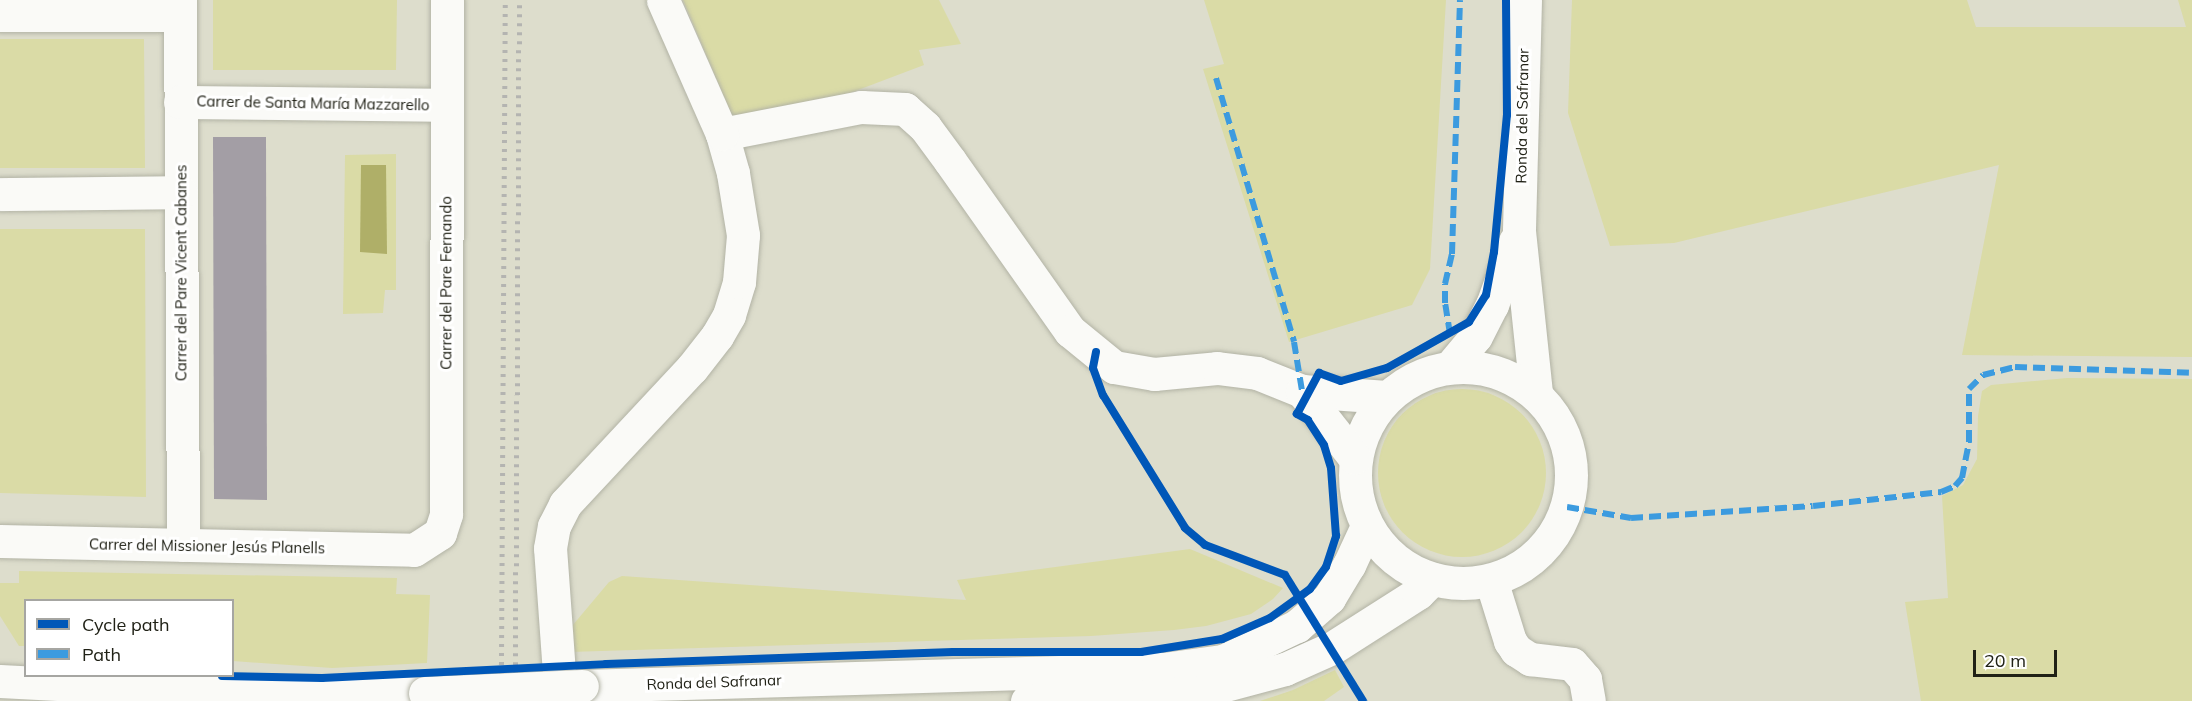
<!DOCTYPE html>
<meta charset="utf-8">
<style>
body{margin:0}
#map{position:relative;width:2192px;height:701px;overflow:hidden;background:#ddc;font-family:Mulish,sans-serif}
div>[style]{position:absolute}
.green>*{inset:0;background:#dadba6}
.round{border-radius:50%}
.water>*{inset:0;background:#afaf68}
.building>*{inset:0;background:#a39ea5}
.roads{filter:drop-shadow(0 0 2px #b2b3a5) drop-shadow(0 0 2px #b2b3a5)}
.minor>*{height:33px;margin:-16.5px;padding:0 16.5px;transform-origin:16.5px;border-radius:16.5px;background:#fafaf7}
.minor>.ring{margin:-16.5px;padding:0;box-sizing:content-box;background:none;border:33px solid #fafaf7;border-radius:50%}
.rail>*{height:4.5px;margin-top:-2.25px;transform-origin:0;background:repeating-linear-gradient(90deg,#b4b4b1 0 3px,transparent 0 9px)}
.bridges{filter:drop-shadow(0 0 2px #b2b3a5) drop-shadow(0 0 2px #b2b3a5)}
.minor-bridge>*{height:33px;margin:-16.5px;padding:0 16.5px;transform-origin:16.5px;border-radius:16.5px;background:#fafaf7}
.quiet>*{height:6px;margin-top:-3px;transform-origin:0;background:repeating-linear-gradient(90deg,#3c9bdf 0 12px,transparent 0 18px)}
.cycleway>*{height:8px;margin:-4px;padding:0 4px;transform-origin:4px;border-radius:4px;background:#0057b8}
span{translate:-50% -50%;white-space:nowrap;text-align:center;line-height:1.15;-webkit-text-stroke:6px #fff;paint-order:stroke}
.street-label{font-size:15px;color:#202116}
.legend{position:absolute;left:24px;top:599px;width:210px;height:78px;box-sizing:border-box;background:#fff;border:2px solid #a6a6a2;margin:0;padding:8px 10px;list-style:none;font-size:18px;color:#202116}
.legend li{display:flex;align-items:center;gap:12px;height:30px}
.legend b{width:30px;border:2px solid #a6a6a2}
.scale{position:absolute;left:1973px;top:650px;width:84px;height:27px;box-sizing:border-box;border:3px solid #202116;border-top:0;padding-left:8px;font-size:18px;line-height:21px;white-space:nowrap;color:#202116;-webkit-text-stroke:4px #fff;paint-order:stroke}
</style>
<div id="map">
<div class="green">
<i style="clip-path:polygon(213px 0,397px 0,396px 70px,213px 70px)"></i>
<i style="clip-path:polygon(683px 0,939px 0,961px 44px,919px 50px,924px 65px,829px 101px,732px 116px)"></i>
<i style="clip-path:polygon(1204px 0,1446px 0,1430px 269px,1412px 305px,1289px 342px,1203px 69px,1224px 64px)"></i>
<i style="clip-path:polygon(1572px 0,1967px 0,1976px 27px,2186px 27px,2178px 0,2192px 0,2192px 357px,1962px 355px,1999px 165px,1674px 243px,1610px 246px,1568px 113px)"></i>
<i style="clip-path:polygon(0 39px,144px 39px,145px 168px,0 168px)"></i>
<i style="clip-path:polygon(396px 154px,396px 290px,385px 290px,383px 313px,343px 314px,345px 155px)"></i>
<i style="clip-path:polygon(0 229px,145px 229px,146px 497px,0 493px)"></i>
<i style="clip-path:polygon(2067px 378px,2192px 379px,2192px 701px,1921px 701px,1905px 602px,1948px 598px,1942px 496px,1963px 485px,1977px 459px,1978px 416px,1982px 391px,1991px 385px)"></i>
<i class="round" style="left:1378px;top:389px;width:168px;height:168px"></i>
<i style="clip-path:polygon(1190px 549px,1283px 588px,1273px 599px,1251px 614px,1206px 626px,1174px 630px,1091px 636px,569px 652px,567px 632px,609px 582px,622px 576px,966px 600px,957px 580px)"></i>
<i style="clip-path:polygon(19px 571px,397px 578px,396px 594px,430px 595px,427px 663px,332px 668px,233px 661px,232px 600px,26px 600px,25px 646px,19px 646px,0 616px,0 583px,19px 583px)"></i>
<i style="clip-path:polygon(1335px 670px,1344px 687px,1324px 701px,1260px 701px,1293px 690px)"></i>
</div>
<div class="water">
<i style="clip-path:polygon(361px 165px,386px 165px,387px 254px,360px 252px)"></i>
</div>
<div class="building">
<i style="clip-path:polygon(213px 137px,266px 137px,267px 500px,214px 499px)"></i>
</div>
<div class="roads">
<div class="minor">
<i style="left:180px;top:0;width:545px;rotate:89.68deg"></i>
<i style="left:1525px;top:0;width:231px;rotate:91.5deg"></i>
<i style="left:1519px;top:231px;width:164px;rotate:84deg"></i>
<i style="left:0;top:15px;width:180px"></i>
<i style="left:180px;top:102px;width:265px;rotate:0.6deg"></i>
<i style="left:722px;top:134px;width:142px;rotate:-11deg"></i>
<i style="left:861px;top:107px;width:44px;rotate:2.6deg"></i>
<i style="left:905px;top:109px;width:27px;rotate:42deg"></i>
<i style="left:925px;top:127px;width:42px;rotate:53.7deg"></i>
<i style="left:950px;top:161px;width:208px;rotate:54.8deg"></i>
<i style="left:1070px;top:331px;width:57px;rotate:39.3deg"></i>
<i style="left:1114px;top:367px;width:41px;rotate:9.9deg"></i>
<i style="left:1154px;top:374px;width:63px;rotate:-5.4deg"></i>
<i style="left:1217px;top:368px;width:40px;rotate:7.1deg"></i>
<i style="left:1257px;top:373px;width:48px;rotate:21.8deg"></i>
<i style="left:1302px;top:391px;width:85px;rotate:4deg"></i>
<i style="left:0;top:194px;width:181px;rotate:-0.6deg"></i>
<i class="ring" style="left:1355px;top:367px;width:183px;height:183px"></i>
<i style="left:1450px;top:367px;width:40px;rotate:-50deg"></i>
<i style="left:1476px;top:336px;width:35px;rotate:-63deg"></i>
<i style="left:1492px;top:305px;width:68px;rotate:-70.2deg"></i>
<i style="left:1302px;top:391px;width:85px;rotate:51.7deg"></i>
<i style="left:0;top:541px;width:414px;rotate:1.2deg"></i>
<i style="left:414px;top:550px;width:31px;rotate:-33deg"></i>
<i style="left:440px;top:533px;width:20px;rotate:-72deg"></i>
<i style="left:446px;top:514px;width:514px;rotate:-89.89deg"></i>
<i style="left:1491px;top:580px;width:64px;rotate:72.7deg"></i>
<i style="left:1510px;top:641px;width:11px;rotate:56deg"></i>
<i style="left:1516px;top:650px;width:17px;rotate:33deg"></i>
<i style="left:1530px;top:659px;width:42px;rotate:6.8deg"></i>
<i style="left:1572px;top:664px;width:20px;rotate:49deg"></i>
<i style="left:1585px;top:679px;width:22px;rotate:80deg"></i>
<i style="left:0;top:681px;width:283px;rotate:3deg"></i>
<i style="left:283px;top:696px;width:142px;rotate:-1.2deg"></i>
<i style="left:582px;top:686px;width:581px;rotate:-1.68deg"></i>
<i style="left:1163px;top:669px;width:61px;rotate:-7.6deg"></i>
<i style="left:1223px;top:661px;width:82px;rotate:-25.3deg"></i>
<i style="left:1297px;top:626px;width:43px;rotate:-41.2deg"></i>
<i style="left:1329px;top:598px;width:39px;rotate:-59deg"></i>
<i style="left:1349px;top:565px;width:43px;rotate:-65.2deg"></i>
<i style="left:561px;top:701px;width:153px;rotate:-94.1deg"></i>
<i style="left:550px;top:548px;width:22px;rotate:-80deg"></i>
<i style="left:554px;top:526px;width:25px;rotate:-63deg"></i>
<i style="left:565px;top:504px;width:186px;rotate:-47deg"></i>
<i style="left:692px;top:368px;width:41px;rotate:-52deg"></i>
<i style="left:717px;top:336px;width:24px;rotate:-60deg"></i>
<i style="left:729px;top:315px;width:34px;rotate:-73deg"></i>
<i style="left:739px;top:282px;width:47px;rotate:-85.1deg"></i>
<i style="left:743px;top:235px;width:63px;rotate:-99.2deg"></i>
<i style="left:733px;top:173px;width:41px;rotate:-105.8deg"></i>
<i style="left:722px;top:134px;width:146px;rotate:-113.8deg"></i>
<i style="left:1027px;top:701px;width:95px;rotate:-1.8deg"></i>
<i style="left:1122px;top:698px;width:77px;rotate:-4.5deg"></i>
<i style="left:1199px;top:692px;width:89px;rotate:-15deg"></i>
<i style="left:1285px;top:669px;width:51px;rotate:-24.1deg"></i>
<i style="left:1332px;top:648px;width:102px;rotate:-32.6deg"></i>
<i style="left:1418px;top:593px;width:20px;rotate:-45deg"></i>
</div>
</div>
<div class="rail">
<i style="left:501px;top:701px;width:701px;rotate:-89.67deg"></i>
<i style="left:515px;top:701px;width:701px;rotate:-89.67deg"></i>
</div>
<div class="bridges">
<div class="minor-bridge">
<i style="left:425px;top:693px;width:157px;rotate:-2.6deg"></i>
</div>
</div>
<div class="quiet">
<i style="left:1216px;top:78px;width:275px;rotate:73.5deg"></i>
<i style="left:1294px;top:342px;width:50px;rotate:80.7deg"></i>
<i style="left:1450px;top:334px;width:31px;rotate:-99deg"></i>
<i style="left:1445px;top:303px;width:19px;rotate:-90deg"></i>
<i style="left:1445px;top:284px;width:31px;rotate:-77deg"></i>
<i style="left:1452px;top:254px;width:254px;rotate:-88.2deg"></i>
<i style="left:1567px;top:507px;width:65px;rotate:9.8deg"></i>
<i style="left:1631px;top:518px;width:182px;rotate:-3.8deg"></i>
<i style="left:1813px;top:506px;width:129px;rotate:-6.2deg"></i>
<i style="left:1941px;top:492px;width:15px;rotate:-23deg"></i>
<i style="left:1955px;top:486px;width:11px;rotate:-49deg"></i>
<i style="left:1962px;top:478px;width:37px;rotate:-79deg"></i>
<i style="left:1969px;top:442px;width:53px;rotate:-90deg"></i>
<i style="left:1969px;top:389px;width:20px;rotate:-45deg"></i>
<i style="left:1983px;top:375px;width:33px;rotate:-14deg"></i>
<i style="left:2015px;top:367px;width:177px;rotate:1.9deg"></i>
</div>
<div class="cycleway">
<i style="left:1096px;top:352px;width:16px;rotate:101deg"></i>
<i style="left:1093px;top:368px;width:29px;rotate:70deg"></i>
<i style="left:1103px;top:395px;width:156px;rotate:58.3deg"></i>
<i style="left:1185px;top:528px;width:26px;rotate:40deg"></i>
<i style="left:1205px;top:545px;width:85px;rotate:20.6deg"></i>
<i style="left:1285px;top:575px;width:148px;rotate:58.2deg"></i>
<i style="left:222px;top:676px;width:100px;rotate:1.1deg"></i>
<i style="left:322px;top:678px;width:284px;rotate:-2.8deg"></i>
<i style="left:606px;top:664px;width:347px;rotate:-2deg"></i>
<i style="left:953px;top:652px;width:188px"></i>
<i style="left:1141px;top:652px;width:82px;rotate:-9.1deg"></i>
<i style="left:1222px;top:639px;width:52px;rotate:-23.6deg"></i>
<i style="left:1270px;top:618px;width:49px;rotate:-35.9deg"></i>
<i style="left:1310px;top:589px;width:27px;rotate:-54deg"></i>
<i style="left:1326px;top:567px;width:33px;rotate:-72deg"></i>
<i style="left:1336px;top:536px;width:68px;rotate:-94.2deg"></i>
<i style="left:1331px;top:468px;width:24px;rotate:-107deg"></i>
<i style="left:1324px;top:445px;width:30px;rotate:-123deg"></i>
<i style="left:1308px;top:420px;width:13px;rotate:-151deg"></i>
<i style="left:1297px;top:414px;width:47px;rotate:-61.8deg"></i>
<i style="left:1319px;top:373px;width:23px;rotate:20deg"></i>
<i style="left:1341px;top:381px;width:48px;rotate:-15.8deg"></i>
<i style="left:1387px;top:368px;width:94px;rotate:-29.3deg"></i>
<i style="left:1469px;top:322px;width:32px;rotate:-58deg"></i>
<i style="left:1486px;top:295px;width:44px;rotate:-79.5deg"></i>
<i style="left:1494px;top:252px;width:138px;rotate:-84.6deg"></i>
<i style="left:1507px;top:115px;width:115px;rotate:-90.5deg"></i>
</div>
<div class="street-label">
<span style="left:313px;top:103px;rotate:1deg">Carrer de Santa María Mazzarello</span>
<span style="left:1522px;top:116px;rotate:-89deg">Ronda del Safranar</span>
<span style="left:181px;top:273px;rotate:-90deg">Carrer del Pare Vicent Cabanes</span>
<span style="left:446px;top:283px;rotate:-90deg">Carrer del Pare Fernando</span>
<span style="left:207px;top:546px;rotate:1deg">Carrer del Missioner Jesús Planells</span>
<span style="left:714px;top:682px;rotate:-2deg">Ronda del Safranar</span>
</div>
<ul class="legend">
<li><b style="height:8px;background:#0057b8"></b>Cycle path</li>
<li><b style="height:8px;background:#3c9bdf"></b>Path</li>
</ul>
<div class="scale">20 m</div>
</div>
